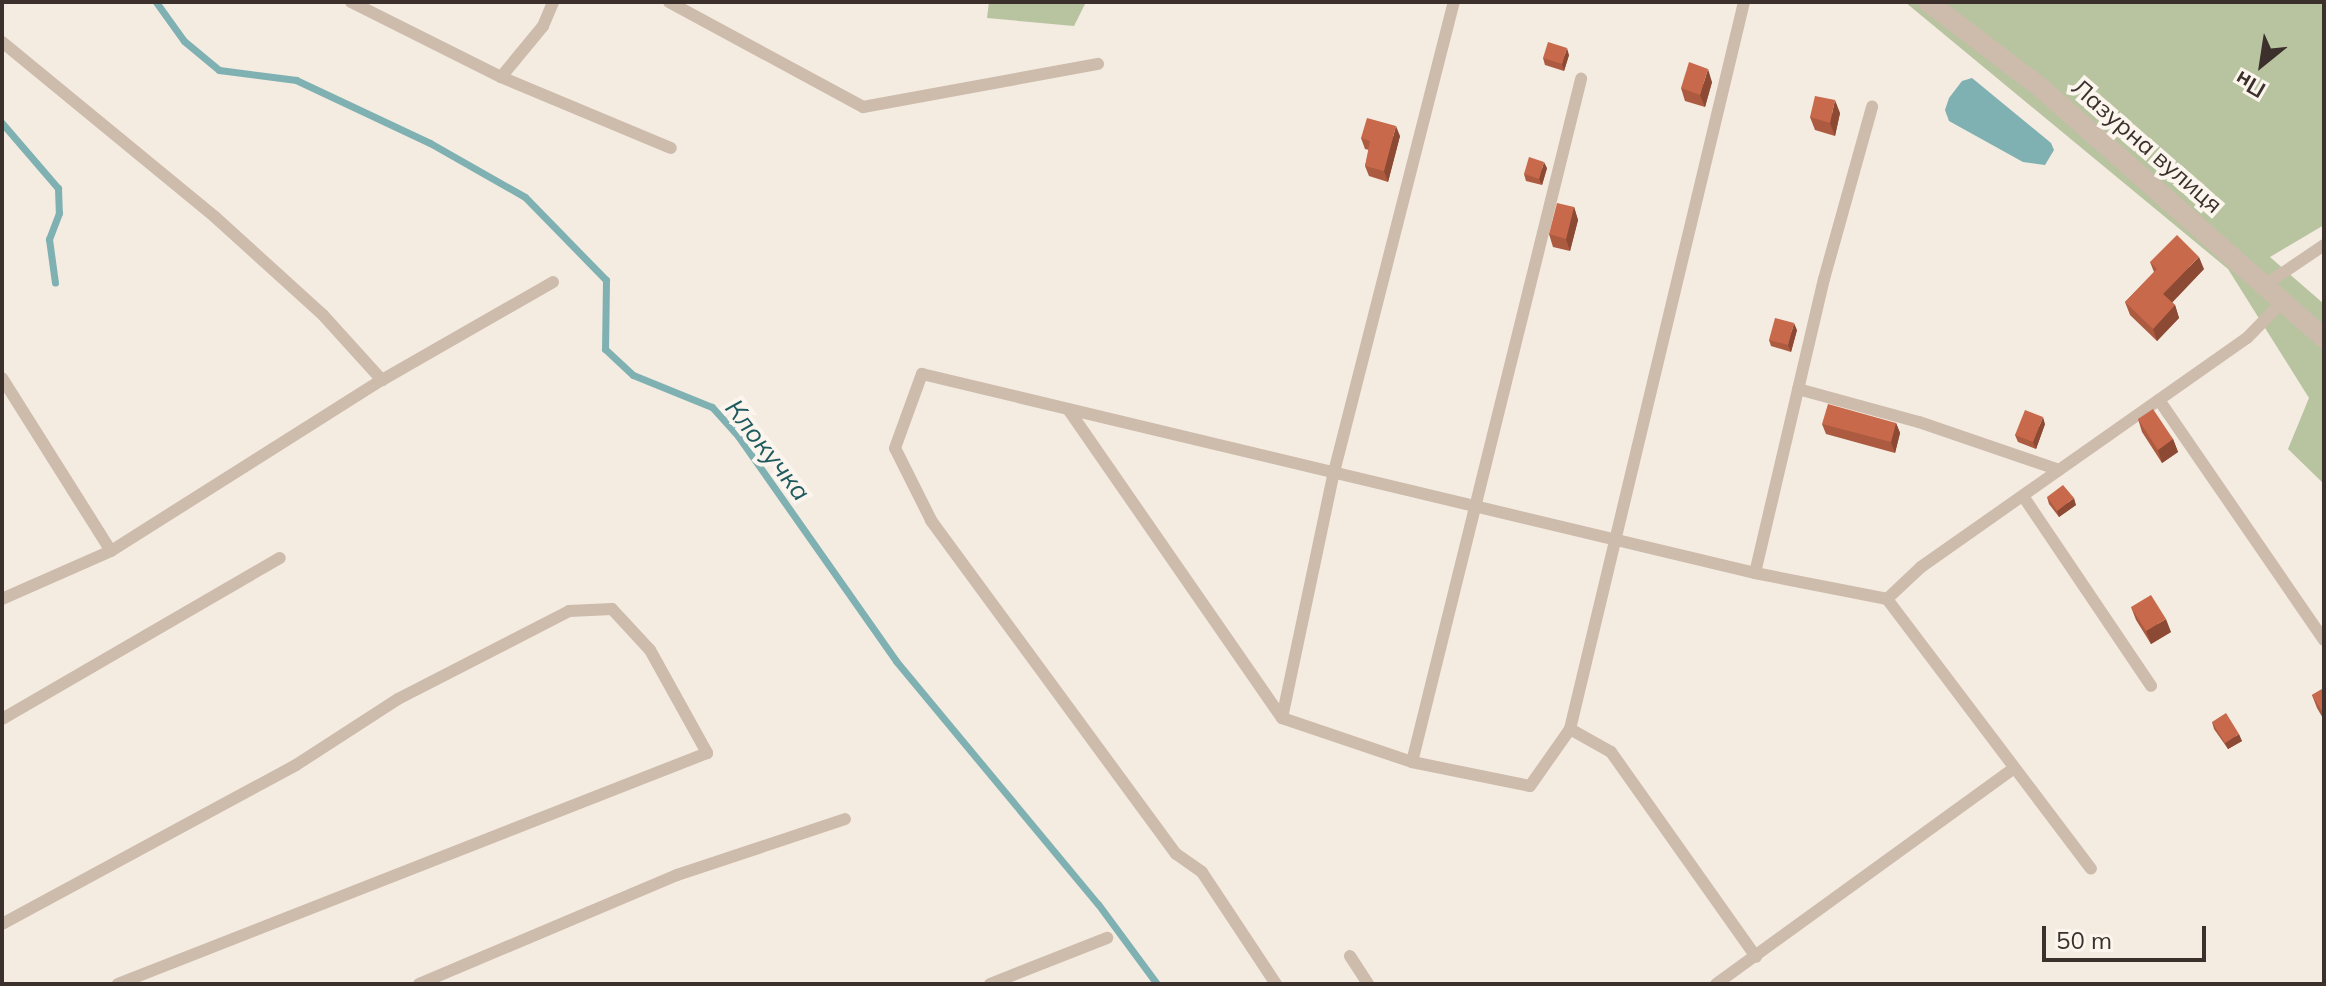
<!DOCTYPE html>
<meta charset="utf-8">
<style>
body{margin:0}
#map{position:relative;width:2326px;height:986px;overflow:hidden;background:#f4ebe1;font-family:Mulish,sans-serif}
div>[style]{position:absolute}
.green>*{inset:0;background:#b8c4a0}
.water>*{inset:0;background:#7fb0b2}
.stream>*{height:7px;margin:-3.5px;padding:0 3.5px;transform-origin:3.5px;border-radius:3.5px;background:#7fb0b2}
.lane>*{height:12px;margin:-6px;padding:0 6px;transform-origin:6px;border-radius:6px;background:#cdbbac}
.street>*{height:20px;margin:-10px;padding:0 10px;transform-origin:10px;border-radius:10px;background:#cdbbac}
.wall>*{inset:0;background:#ac5a40}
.shaded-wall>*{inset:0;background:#8c4a34}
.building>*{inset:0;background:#c8694b}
span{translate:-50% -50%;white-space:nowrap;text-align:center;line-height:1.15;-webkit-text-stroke:8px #fbf5ee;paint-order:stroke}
.street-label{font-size:24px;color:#3b302b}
.water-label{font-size:26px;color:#1f5a5e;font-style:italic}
.frame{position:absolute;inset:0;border:4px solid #3b302b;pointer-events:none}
.north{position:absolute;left:2222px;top:24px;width:80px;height:80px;-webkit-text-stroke:6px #fbf5ee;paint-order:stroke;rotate:210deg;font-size:22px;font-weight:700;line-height:32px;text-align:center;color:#3b302b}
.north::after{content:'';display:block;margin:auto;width:28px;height:36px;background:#3b302b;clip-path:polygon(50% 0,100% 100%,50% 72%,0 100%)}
.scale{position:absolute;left:2042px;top:926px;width:164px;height:36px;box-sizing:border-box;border:4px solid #3b302b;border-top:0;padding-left:10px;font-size:24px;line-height:28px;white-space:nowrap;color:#3b302b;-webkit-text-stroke:6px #fbf5ee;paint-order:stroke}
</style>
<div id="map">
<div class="green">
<i style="clip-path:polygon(989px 2px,1086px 2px,1074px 26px,987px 18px)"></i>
<i style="clip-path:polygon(1905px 2px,2324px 2px,2324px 225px,2270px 257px,2324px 304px,2324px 484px,2288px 449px,2309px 398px,2228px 269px)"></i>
</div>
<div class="water">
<i style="clip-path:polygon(1972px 78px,2051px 143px,2054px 150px,2045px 165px,2023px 162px,1949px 121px,1945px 110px,1949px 98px,1962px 81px)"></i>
</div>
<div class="stream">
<i style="left:156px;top:2px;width:48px;rotate:54.3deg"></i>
<i style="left:184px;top:41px;width:45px;rotate:39.6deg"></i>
<i style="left:219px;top:70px;width:78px;rotate:7.4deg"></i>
<i style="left:296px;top:80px;width:148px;rotate:25.2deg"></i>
<i style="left:430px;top:143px;width:109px;rotate:29.6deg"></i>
<i style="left:525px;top:197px;width:116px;rotate:45.7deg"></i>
<i style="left:606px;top:280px;width:69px;rotate:90.8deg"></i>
<i style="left:605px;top:349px;width:38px;rotate:43deg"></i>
<i style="left:633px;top:375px;width:85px;rotate:22.1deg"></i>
<i style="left:712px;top:407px;width:39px;rotate:48deg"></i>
<i style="left:738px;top:436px;width:275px;rotate:54.9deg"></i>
<i style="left:896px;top:661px;width:316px;rotate:50.3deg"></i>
<i style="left:1098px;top:904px;width:99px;rotate:53.6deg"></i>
<i style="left:2px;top:123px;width:86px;rotate:49.3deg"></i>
<i style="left:58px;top:188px;width:25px;rotate:88deg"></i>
<i style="left:59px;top:213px;width:28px;rotate:111deg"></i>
<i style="left:49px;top:239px;width:44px;rotate:82.2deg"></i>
</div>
<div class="lane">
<i style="left:351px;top:2px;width:168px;rotate:26.6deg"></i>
<i style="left:501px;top:77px;width:184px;rotate:22.7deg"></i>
<i style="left:669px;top:2px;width:221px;rotate:28.4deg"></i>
<i style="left:863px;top:107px;width:239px;rotate:-10.4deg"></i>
<i style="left:2px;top:42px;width:276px;rotate:39.4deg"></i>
<i style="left:215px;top:217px;width:146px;rotate:42.2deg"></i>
<i style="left:323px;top:315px;width:88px;rotate:47.8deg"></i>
<i style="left:501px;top:77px;width:66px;rotate:-50.5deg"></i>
<i style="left:543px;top:26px;width:26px;rotate:-67deg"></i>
<i style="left:2265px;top:285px;width:71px;rotate:-34.1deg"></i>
<i style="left:2px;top:378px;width:204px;rotate:57.8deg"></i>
<i style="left:1798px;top:389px;width:125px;rotate:15.3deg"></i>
<i style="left:1919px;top:422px;width:148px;rotate:18.9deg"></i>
<i style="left:2159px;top:400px;width:291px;rotate:55.5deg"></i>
<i style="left:1068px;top:409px;width:376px;rotate:55.3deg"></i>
<i style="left:1282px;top:718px;width:137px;rotate:18.7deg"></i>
<i style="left:1412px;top:762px;width:120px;rotate:11.5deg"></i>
<i style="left:1530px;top:786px;width:70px;rotate:-54.9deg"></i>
<i style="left:1570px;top:729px;width:748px;rotate:-76.54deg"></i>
<i style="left:2023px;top:496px;width:229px;rotate:56deg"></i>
<i style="left:1755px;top:573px;width:302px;rotate:-76.8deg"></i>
<i style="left:1824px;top:279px;width:179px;rotate:-74.4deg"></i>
<i style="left:2px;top:599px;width:119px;rotate:-23.8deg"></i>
<i style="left:111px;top:551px;width:320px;rotate:-32.3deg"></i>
<i style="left:382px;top:380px;width:197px;rotate:-29.8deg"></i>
<i style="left:1887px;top:599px;width:338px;rotate:52.9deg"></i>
<i style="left:1282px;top:718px;width:251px;rotate:-78.1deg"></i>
<i style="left:1334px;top:472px;width:485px;rotate:-75.7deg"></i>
<i style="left:2px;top:719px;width:321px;rotate:-30.1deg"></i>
<i style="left:1570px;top:729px;width:47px;rotate:29.3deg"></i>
<i style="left:1611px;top:752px;width:251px;rotate:54.7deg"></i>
<i style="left:1412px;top:762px;width:704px;rotate:-76.1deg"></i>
<i style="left:2px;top:924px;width:334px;rotate:-28.4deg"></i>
<i style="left:296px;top:765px;width:121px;rotate:-32.9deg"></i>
<i style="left:398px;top:699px;width:192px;rotate:-27.2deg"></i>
<i style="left:569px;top:611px;width:43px;rotate:-2.7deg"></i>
<i style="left:612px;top:609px;width:56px;rotate:47.2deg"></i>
<i style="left:650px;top:650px;width:118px;rotate:61deg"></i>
<i style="left:707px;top:753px;width:633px;rotate:158.59deg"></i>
<i style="left:1350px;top:956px;width:33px;rotate:57deg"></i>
<i style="left:419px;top:984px;width:280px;rotate:-22.9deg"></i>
<i style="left:677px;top:875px;width:177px;rotate:-18.4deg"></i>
<i style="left:990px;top:984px;width:126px;rotate:-21.5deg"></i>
<i style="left:1276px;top:984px;width:134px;rotate:-123.5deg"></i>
<i style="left:1202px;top:872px;width:32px;rotate:-145deg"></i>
<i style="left:1176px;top:854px;width:414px;rotate:-126.3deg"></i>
<i style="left:931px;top:520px;width:80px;rotate:-116.6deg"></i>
<i style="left:895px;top:448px;width:79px;rotate:-70deg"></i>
<i style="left:922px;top:374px;width:856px;rotate:13.44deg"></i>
<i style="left:1755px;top:573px;width:135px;rotate:11.1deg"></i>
<i style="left:1887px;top:599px;width:47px;rotate:-43.3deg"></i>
<i style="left:1921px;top:567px;width:398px;rotate:-35.1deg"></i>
<i style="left:2247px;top:338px;width:52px;rotate:-45.8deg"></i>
<i style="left:1716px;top:984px;width:368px;rotate:-35.9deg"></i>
</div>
<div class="street">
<i style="left:1928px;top:2px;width:141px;rotate:37.2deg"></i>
<i style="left:2040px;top:87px;width:379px;rotate:41.5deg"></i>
</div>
<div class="wall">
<i style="clip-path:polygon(1569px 55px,1564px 71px,1545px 65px,1543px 58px)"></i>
<i style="clip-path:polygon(1712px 82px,1705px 107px,1685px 101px,1681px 88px)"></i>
<i style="clip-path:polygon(1840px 113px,1835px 136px,1815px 130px,1810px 117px)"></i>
<i style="clip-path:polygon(1400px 136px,1388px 182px,1369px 176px,1365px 166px,1369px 150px,1365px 149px,1361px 138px)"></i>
<i style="clip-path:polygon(1547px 168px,1542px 185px,1526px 181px,1524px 174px)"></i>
<i style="clip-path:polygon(1574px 207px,1578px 220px,1570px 251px,1553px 247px,1549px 234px)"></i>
<i style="clip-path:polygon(2150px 262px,2204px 269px,2172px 302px,2175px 305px,2179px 318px,2157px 341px,2130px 315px,2125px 302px,2154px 272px)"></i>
<i style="clip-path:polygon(1797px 330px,1791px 352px,1771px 346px,1769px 340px)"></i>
<i style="clip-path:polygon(2138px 419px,2173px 439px,2178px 452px,2162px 463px,2142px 432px)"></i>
<i style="clip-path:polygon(1896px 423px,1900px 433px,1895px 453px,1826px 434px,1822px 424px)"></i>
<i style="clip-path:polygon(2045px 424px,2036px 449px,2018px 442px,2015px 435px)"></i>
<i style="clip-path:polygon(2047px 497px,2076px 505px,2059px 517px,2049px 504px)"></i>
<i style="clip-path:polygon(2131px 607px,2171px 632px,2151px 644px,2136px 620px)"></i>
<i style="clip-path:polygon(2324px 688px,2324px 720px,2317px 708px,2312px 695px)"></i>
<i style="clip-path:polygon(2212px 722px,2242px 741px,2228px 749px,2214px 729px)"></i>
</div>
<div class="shaded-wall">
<i style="clip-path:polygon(1567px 48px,1569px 55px,1564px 71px,1562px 64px)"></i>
<i style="clip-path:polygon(1708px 69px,1712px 82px,1705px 107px,1700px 95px)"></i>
<i style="clip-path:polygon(1835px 100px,1840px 113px,1835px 136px,1830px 123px)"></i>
<i style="clip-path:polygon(1396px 126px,1400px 136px,1388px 182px,1384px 171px)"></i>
<i style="clip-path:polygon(1544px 162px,1547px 168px,1542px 185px,1539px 179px)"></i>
<i style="clip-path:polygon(1574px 207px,1578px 220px,1570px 251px,1566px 239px)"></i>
<i style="clip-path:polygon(2199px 257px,2204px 269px,2168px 307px,2163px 294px)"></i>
<i style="clip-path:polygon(2175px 305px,2179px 318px,2157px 341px,2153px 329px)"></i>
<i style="clip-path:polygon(1794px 323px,1797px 330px,1791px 352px,1788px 345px)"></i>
<i style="clip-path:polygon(2043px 417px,2045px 424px,2036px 449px,2033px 442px)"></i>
<i style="clip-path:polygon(1896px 423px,1900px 433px,1895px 453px,1891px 442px)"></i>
<i style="clip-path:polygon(2173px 439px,2178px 452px,2162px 463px,2158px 450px)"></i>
<i style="clip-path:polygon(2074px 498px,2076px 505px,2059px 517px,2057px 511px)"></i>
<i style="clip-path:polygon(2166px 619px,2171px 632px,2151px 644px,2146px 631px)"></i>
<i style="clip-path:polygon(2239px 734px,2242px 741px,2228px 749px,2225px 743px)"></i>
</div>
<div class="building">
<i style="clip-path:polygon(1548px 42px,1567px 48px,1562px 64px,1543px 58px)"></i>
<i style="clip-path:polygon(1689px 62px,1708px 69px,1700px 95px,1681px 88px)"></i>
<i style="clip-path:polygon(1815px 96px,1835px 100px,1830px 123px,1810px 117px)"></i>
<i style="clip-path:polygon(1367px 118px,1396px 126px,1384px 171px,1365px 166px,1370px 141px,1361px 138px)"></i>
<i style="clip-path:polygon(1529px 157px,1544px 162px,1539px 179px,1524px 174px)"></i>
<i style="clip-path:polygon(1557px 203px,1574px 207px,1566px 239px,1549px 234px)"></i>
<i style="clip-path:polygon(2177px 235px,2199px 257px,2163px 294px,2175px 305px,2153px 329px,2125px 302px,2157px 269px,2150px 262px)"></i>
<i style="clip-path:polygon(1775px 318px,1794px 323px,1788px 345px,1769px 340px)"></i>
<i style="clip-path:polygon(1828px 404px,1896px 423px,1891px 442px,1822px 424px)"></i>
<i style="clip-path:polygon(2153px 409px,2173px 439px,2158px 450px,2138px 419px)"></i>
<i style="clip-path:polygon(2025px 410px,2043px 417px,2033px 442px,2015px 435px)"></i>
<i style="clip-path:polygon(2063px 485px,2074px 498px,2057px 511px,2047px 497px)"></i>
<i style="clip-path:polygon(2151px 595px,2166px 619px,2146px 631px,2131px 607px)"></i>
<i style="clip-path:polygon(2324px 688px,2324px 715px,2312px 695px)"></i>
<i style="clip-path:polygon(2226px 713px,2239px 734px,2225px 743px,2212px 722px)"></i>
</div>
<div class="street-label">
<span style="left:2147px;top:146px;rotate:41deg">Лазурна вулиця</span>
</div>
<div class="water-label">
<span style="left:768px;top:450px;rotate:52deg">Клокучка</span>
</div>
<div class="frame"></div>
<div class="north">Пн</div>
<div class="scale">50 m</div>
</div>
